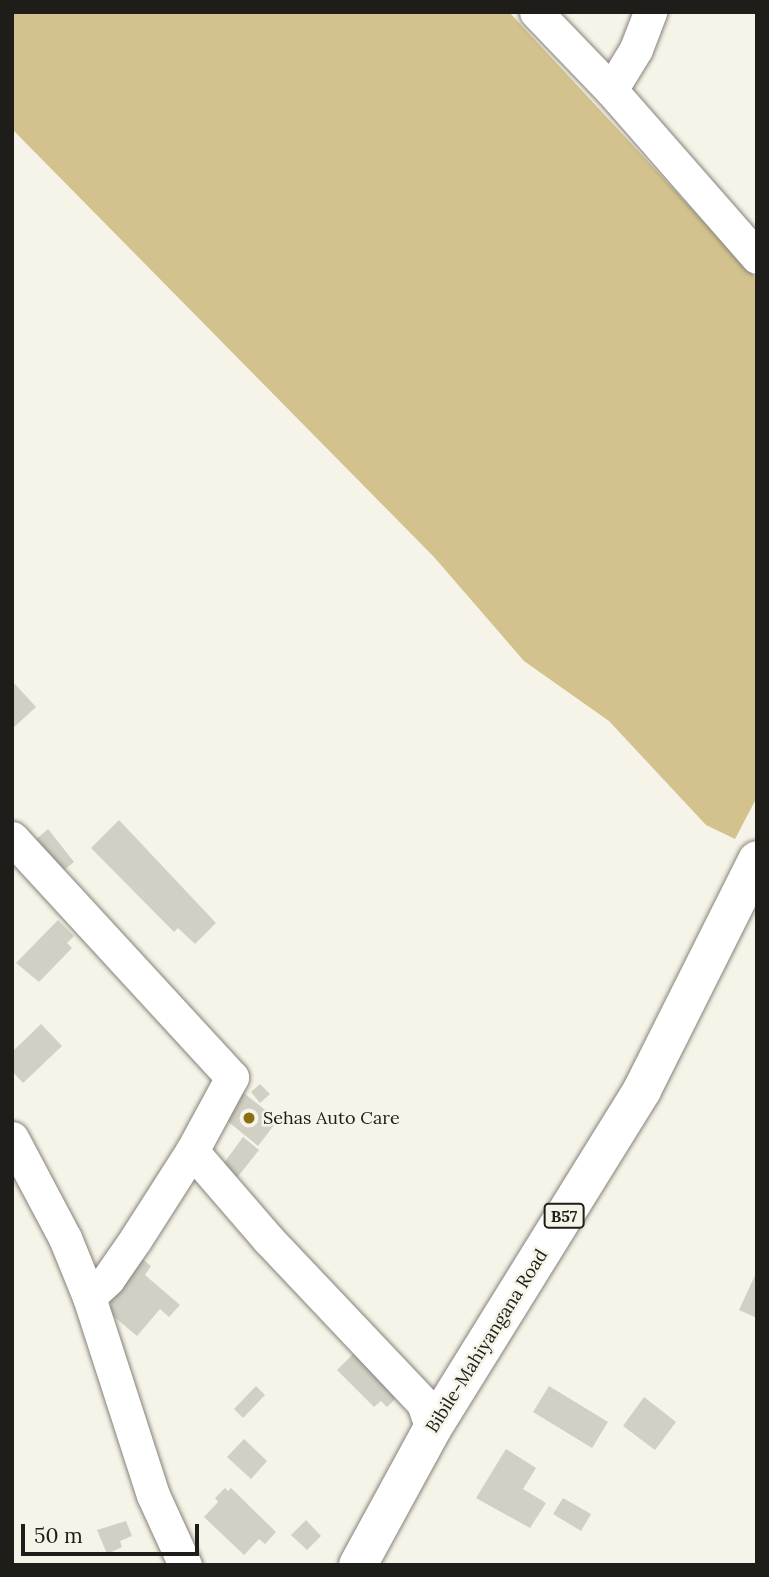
<!DOCTYPE html>
<style>
body{margin:0}
#map{position:relative;width:769px;height:1577px;overflow:hidden;background:#f6f3e8;font-family:Lora,serif}
div>[style]{position:absolute}
.green>*{inset:0;background:#d3c28d}
.building>*{inset:0;background:#d2cfc5}
.roads{filter:drop-shadow(0 0 2px #858279) drop-shadow(0 0 2px #858279)}
.minor>*{height:33px;margin:-16.5px;padding:0 16.5px;transform-origin:16.5px;border-radius:16.5px;background:#fff}
.major>*{height:38px;margin:-19px;padding:0 19px;transform-origin:19px;border-radius:19px;background:#fff}
.dots>*{width:19px;height:19px;translate:-50% -50%;box-sizing:border-box;border:4px solid #f6f3e8;border-radius:50%}
span{translate:-50% -50%;white-space:nowrap;text-align:center;line-height:1.15;-webkit-text-stroke:5px #f6f3e8;paint-order:stroke}
.shield-label span{padding:2px 5px;background:#f6f3e8;border:2px solid;border-radius:5px;-webkit-text-stroke-width:0}
.shield-label{font-size:16px;color:#1e1d19;font-weight:700}
.poi-label{font-size:18px;color:#1e1d19}
.left{translate:0 -50%;text-align:left}
.street-label{font-size:18px;color:#1e1d19}
.frame{position:absolute;inset:0;border:14px solid #1e1d19;pointer-events:none}
.scale{position:absolute;left:21px;top:1524px;width:178px;height:32px;box-sizing:border-box;border:4px solid #1e1d19;border-top:0;padding-left:9px;font-size:21px;line-height:24px;white-space:nowrap;color:#1e1d19;-webkit-text-stroke:5px #f6f3e8;paint-order:stroke}
</style>
<div id="map">
<div class="green">
<i style="clip-path:polygon(12px 12px,509px 12px,746px 267px,757px 280px,757px 797px,735px 839px,706px 825px,609px 721px,524px 661px,434px 557px,12px 129px)"></i>
</div>
<div class="building">
<i style="clip-path:polygon(12px 681px,36px 707px,12px 729px)"></i>
<i style="clip-path:polygon(119px 820px,216px 923px,195px 944px,178px 928px,174px 932px,91px 848px)"></i>
<i style="clip-path:polygon(48px 829px,74px 862px,59px 874px,33px 842px)"></i>
<i style="clip-path:polygon(58px 920px,74px 936px,67px 943px,72px 948px,39px 982px,16px 963px)"></i>
<i style="clip-path:polygon(41px 1024px,62px 1046px,23px 1083px,12px 1071px,12px 1052px)"></i>
<i style="clip-path:polygon(260px 1084px,270px 1094px,260px 1103px,251px 1092px)"></i>
<i style="clip-path:polygon(240px 1090px,278px 1120px,258px 1146px,220px 1115px)"></i>
<i style="clip-path:polygon(243px 1137px,259px 1150px,236px 1179px,221px 1167px)"></i>
<i style="clip-path:polygon(137px 1255px,151px 1266px,145px 1275px,180px 1305px,169px 1317px,160px 1309px,137px 1336px,106px 1310px,112px 1304px,103px 1296px)"></i>
<i style="clip-path:polygon(757px 1271px,757px 1318px,739px 1310px)"></i>
<i style="clip-path:polygon(357px 1350px,399px 1395px,387px 1407px,381px 1401px,374px 1407px,337px 1370px)"></i>
<i style="clip-path:polygon(256px 1386px,265px 1395px,243px 1418px,234px 1409px)"></i>
<i style="clip-path:polygon(549px 1386px,608px 1422px,592px 1448px,533px 1412px)"></i>
<i style="clip-path:polygon(644px 1397px,676px 1422px,655px 1450px,623px 1426px)"></i>
<i style="clip-path:polygon(244px 1439px,267px 1461px,251px 1479px,227px 1457px)"></i>
<i style="clip-path:polygon(506px 1449px,536px 1468px,523px 1489px,546px 1503px,530px 1528px,476px 1498px)"></i>
<i style="clip-path:polygon(225px 1488px,228px 1491px,231px 1488px,276px 1532px,265px 1544px,259px 1539px,244px 1555px,204px 1517px,218px 1502px,215px 1498px)"></i>
<i style="clip-path:polygon(563px 1498px,591px 1514px,581px 1531px,553px 1514px)"></i>
<i style="clip-path:polygon(306px 1520px,321px 1536px,307px 1550px,291px 1535px)"></i>
<i style="clip-path:polygon(126px 1521px,132px 1536px,120px 1541px,122px 1547px,107px 1554px,97px 1530px)"></i>
</div>
<div class="roads">
<div class="minor">
<i style="left:536px;top:12px;width:108px;rotate:46.1deg"></i>
<i style="left:611px;top:90px;width:222px;rotate:48.8deg"></i>
<i style="left:611px;top:90px;width:48px;rotate:-58.6deg"></i>
<i style="left:636px;top:49px;width:40px;rotate:-69deg"></i>
<i style="left:12px;top:838px;width:325px;rotate:47.4deg"></i>
<i style="left:232px;top:1077px;width:84px;rotate:118.4deg"></i>
<i style="left:12px;top:1138px;width:113px;rotate:62.1deg"></i>
<i style="left:65px;top:1238px;width:64px;rotate:67.9deg"></i>
<i style="left:89px;top:1297px;width:208px;rotate:72.1deg"></i>
<i style="left:153px;top:1495px;width:77px;rotate:65.4deg"></i>
<i style="left:89px;top:1297px;width:26px;rotate:-43deg"></i>
<i style="left:108px;top:1279px;width:47px;rotate:-55.3deg"></i>
<i style="left:135px;top:1240px;width:106px;rotate:-57.4deg"></i>
<i style="left:192px;top:1151px;width:115px;rotate:49.2deg"></i>
<i style="left:267px;top:1238px;width:227px;rotate:46.6deg"></i>
<i style="left:423px;top:1403px;width:28px;rotate:71deg"></i>
</div>
<div class="major">
<i style="left:358px;top:1565px;width:155px;rotate:-61.4deg"></i>
<i style="left:432px;top:1429px;width:399px;rotate:-58.2deg"></i>
<i style="left:642px;top:1090px;width:257px;rotate:-63.4deg"></i>
</div>
</div>
<div class="dots">
<i style="left:249px;top:1118px;background:#896f10"></i>
</div>
<div class="shield-label">
<span style="left:564px;top:1216px">B57</span>
</div>
<div class="poi-label">
<span class="left" style="left:263px;top:1118px">Sehas Auto Care</span>
</div>
<div class="street-label">
<span style="left:487px;top:1341px;rotate:-58deg">Bibile-Mahiyangana Road</span>
</div>
<div class="frame"></div>
<div class="scale">50 m</div>
</div>
